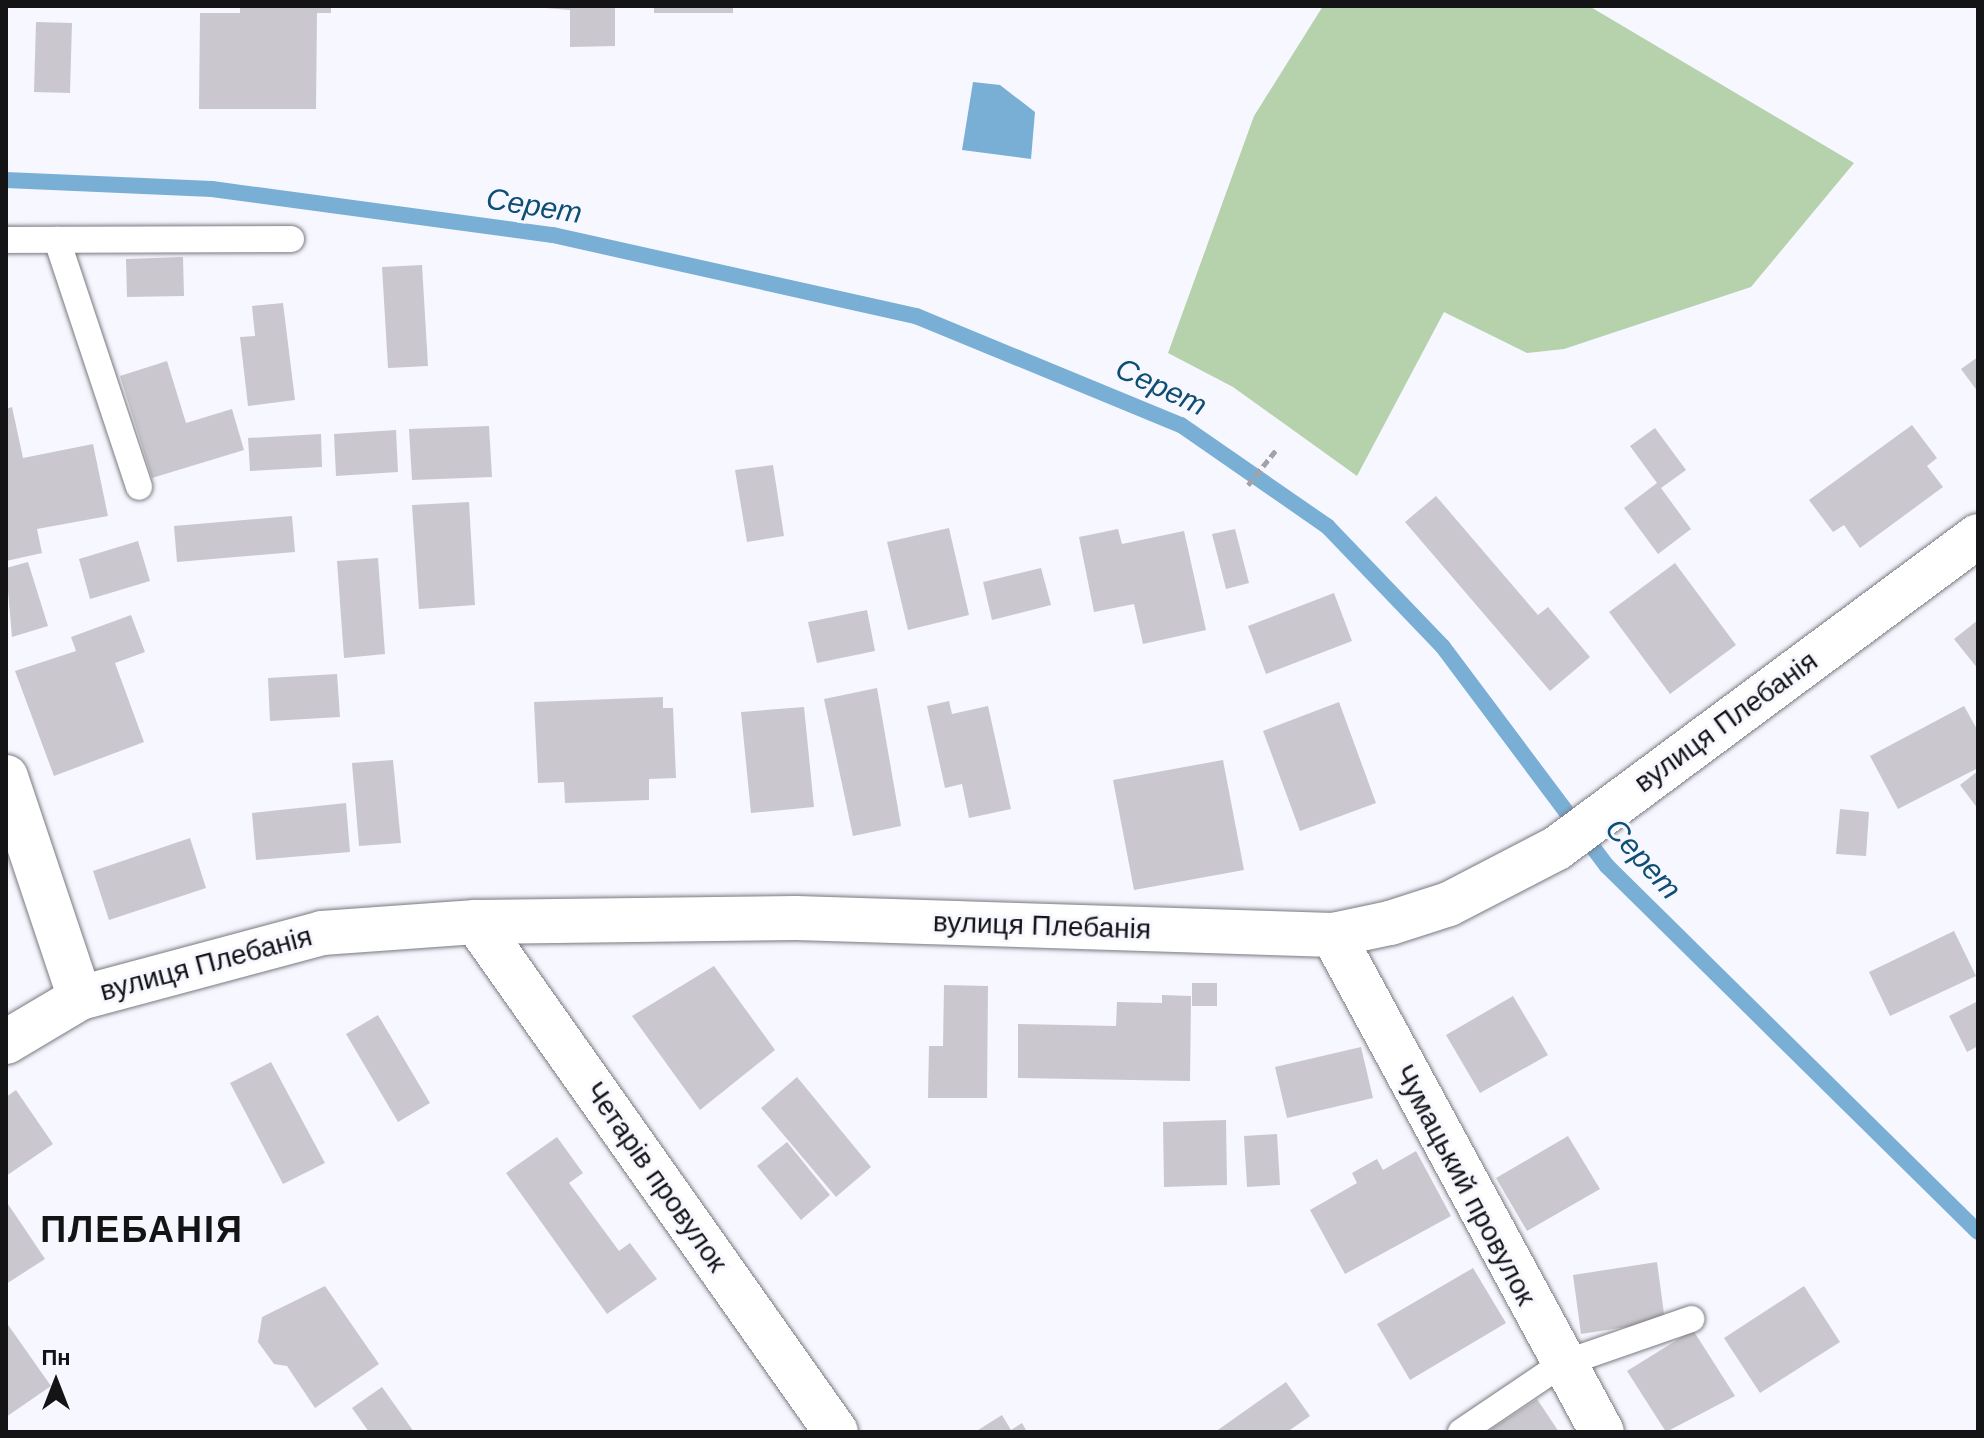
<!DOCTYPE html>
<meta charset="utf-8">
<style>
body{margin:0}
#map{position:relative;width:1984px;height:1438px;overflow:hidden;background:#f7f7ff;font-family:Arial,sans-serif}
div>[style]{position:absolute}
.green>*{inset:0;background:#b5d2ac}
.water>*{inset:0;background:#7aafd5}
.stream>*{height:16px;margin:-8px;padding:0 8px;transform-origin:8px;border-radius:8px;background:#7aafd5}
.building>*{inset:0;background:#cbc7ce}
.path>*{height:5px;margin-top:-2.5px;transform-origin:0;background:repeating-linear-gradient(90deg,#a2a2a8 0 8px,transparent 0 12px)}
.roads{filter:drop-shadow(0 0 2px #797a80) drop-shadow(0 0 2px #797a80)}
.lane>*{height:26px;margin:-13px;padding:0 13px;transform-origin:13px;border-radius:13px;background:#fff}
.street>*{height:44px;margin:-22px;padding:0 22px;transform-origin:22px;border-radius:22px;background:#fff}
span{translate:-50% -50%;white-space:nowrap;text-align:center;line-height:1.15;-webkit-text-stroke:6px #f7f7ff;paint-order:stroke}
.street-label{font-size:28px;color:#141417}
.water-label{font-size:30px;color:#0e4e73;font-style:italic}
.district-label{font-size:36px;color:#141417;font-weight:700;letter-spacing:2px}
.frame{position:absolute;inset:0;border:8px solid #141417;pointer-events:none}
.north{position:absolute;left:16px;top:1342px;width:80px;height:80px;-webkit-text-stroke:6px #f7f7ff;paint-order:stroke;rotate:0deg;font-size:22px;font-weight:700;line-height:32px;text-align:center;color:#141417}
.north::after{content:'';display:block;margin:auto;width:28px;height:36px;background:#141417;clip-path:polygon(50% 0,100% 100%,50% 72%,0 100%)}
</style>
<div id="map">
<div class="green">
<i style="clip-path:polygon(1323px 6px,1589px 6px,1854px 163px,1751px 287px,1564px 349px,1527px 353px,1444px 312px,1357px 476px,1233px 387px,1168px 353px,1254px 116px)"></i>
</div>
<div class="water">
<i style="clip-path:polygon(973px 82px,1000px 85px,1035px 112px,1031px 159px,962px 150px)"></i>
</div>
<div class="stream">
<i style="left:6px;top:180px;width:206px;rotate:2.5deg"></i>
<i style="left:212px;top:189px;width:344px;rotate:7.7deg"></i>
<i style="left:553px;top:235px;width:372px;rotate:12.6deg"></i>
<i style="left:916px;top:316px;width:287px;rotate:22.4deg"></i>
<i style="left:1181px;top:425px;width:178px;rotate:34.7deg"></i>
<i style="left:1327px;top:526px;width:168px;rotate:46.2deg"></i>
<i style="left:1443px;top:647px;width:274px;rotate:53.2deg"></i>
<i style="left:1607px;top:866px;width:521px;rotate:44.61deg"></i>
</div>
<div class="building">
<i style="clip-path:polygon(240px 6px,331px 6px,331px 13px,317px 13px,316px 109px,199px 109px,200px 13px,240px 13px)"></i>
<i style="clip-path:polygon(522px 6px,615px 6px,615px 46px,570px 47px,570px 10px)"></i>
<i style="clip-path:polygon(654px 6px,733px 6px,733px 13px,654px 13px)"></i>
<i style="clip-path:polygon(36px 22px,72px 23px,70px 93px,34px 92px)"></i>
<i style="clip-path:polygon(183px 257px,184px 296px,127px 297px,126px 259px)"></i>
<i style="clip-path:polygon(422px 265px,428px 366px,388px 368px,382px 267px)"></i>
<i style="clip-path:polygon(283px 303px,295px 400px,248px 406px,240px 337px,255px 336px,252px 306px)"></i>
<i style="clip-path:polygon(1978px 357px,1978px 392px,1961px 369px)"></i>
<i style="clip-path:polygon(167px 361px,186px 423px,232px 409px,244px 450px,152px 478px,120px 376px)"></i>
<i style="clip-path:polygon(12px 407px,23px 458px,93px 444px,108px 516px,37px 529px,42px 553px,6px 561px,6px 409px)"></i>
<i style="clip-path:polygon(1912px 425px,1937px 458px,1927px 466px,1943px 487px,1860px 548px,1844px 525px,1833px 532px,1809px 500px)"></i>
<i style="clip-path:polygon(489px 426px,492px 477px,412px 480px,409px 429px)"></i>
<i style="clip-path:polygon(1655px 428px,1686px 470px,1661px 488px,1691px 529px,1658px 554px,1624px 508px,1657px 483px,1630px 446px)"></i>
<i style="clip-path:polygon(396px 430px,398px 472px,336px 476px,334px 434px)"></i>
<i style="clip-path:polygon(321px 434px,322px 467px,250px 471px,248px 438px)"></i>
<i style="clip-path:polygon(773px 465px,784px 536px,747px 542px,735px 470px)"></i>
<i style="clip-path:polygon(1436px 496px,1538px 615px,1548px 607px,1590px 657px,1550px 691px,1405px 522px)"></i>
<i style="clip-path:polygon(469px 502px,475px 605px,419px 609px,412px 505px)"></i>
<i style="clip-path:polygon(292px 516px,295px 552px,177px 562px,174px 526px)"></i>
<i style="clip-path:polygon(949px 528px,969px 615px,908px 630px,887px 542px)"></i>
<i style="clip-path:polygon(1118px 529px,1122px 544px,1184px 531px,1206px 630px,1143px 644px,1134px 604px,1094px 612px,1079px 537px)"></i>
<i style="clip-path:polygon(1235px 529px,1249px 583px,1226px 589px,1212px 534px)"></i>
<i style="clip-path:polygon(138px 541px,150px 581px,90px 599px,79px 559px)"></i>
<i style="clip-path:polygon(378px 558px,385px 654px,344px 658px,337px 561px)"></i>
<i style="clip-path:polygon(28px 562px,48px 626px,12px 637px,6px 568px)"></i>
<i style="clip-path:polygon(1675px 563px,1736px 645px,1670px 694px,1609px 612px)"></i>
<i style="clip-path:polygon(1041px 568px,1051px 605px,992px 620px,983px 582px)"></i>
<i style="clip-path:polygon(1334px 593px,1352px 641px,1266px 674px,1248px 626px)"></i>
<i style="clip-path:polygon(867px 610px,875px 651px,817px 663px,808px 622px)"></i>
<i style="clip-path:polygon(131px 615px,145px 652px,115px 663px,144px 742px,54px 776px,15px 671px,76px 651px,71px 637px)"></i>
<i style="clip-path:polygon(1978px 620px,1978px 669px,1954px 639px)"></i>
<i style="clip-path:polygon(337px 674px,340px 717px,270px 721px,268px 678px)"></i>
<i style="clip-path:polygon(877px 688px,901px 826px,853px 836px,824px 699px)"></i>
<i style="clip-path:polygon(663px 697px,663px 708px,673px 708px,676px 778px,649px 779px,649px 800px,565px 803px,564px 782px,538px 783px,534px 702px)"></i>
<i style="clip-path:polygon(949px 701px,952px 714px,988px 706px,1011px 809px,969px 818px,962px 784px,945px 788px,927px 706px)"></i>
<i style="clip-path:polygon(1339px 702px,1376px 803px,1300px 831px,1263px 731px)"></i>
<i style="clip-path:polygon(1964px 706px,1978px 731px,1978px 768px,1898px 809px,1870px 756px)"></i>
<i style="clip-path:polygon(804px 707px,814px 807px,751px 813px,741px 712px)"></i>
<i style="clip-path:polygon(393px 760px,401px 843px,359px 846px,352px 763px)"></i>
<i style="clip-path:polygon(1223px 760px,1244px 870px,1134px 890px,1113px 780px)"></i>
<i style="clip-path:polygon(1978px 771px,1978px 809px,1960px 785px)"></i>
<i style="clip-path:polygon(346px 803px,350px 852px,256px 860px,252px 813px)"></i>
<i style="clip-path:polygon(1840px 809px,1869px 812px,1866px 856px,1836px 854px)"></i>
<i style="clip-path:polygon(190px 838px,206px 888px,109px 920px,93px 871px)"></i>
<i style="clip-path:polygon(1954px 931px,1976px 976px,1890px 1016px,1869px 972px)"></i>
<i style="clip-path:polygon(714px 966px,775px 1050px,700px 1110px,632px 1016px)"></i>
<i style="clip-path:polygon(1192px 983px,1217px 983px,1217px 1006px,1192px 1006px)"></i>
<i style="clip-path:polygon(944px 985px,988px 986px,987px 1098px,928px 1098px,929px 1046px,943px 1046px)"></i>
<i style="clip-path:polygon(1162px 995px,1191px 996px,1190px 1081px,1018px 1078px,1018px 1024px,1116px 1026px,1117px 1002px,1162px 1003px)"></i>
<i style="clip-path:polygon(1513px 996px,1548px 1055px,1480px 1093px,1446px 1035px)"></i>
<i style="clip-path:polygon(1978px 1001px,1978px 1046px,1967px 1052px,1949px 1016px)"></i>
<i style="clip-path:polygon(378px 1015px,430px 1103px,398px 1122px,346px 1034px)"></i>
<i style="clip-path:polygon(1361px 1047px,1373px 1098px,1287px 1118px,1275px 1067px)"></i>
<i style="clip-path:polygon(271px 1062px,325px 1163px,283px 1184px,230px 1083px)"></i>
<i style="clip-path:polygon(797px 1077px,871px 1167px,836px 1197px,761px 1108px)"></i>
<i style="clip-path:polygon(16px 1090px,53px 1144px,6px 1176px,6px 1097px)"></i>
<i style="clip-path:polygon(1226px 1120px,1227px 1185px,1164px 1187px,1163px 1122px)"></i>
<i style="clip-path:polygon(1277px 1134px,1280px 1185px,1247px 1187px,1244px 1136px)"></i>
<i style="clip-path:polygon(1568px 1136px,1600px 1189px,1527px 1231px,1496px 1178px)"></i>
<i style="clip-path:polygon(557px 1137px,583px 1173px,569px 1183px,619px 1251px,630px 1243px,657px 1279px,607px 1314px,506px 1173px)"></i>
<i style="clip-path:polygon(787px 1142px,830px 1195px,801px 1220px,757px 1166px)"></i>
<i style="clip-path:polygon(1416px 1151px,1451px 1216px,1345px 1274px,1310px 1210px,1357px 1183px,1352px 1173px,1377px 1159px,1383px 1170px)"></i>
<i style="clip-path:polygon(6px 1201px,45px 1259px,6px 1284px)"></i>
<i style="clip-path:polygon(1657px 1262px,1665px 1321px,1581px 1334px,1573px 1275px)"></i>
<i style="clip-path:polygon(1473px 1268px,1506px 1323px,1410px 1380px,1377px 1324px)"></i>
<i style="clip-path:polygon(325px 1286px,379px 1364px,315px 1408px,287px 1366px,274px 1364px,258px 1342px,262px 1317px)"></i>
<i style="clip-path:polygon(1804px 1286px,1840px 1342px,1760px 1393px,1724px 1338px)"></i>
<i style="clip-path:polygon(6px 1322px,51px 1386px,6px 1417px)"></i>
<i style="clip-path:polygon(1693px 1330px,1735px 1396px,1666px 1432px,1627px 1371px)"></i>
<i style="clip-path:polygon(1286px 1382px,1310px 1416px,1287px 1432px,1215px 1432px)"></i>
<i style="clip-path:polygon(382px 1387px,414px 1432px,369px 1432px,352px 1408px)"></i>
<i style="clip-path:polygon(1537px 1399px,1559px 1432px,1487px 1432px)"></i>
<i style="clip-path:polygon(1002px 1415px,1011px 1430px,1022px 1423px,1027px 1432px,975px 1432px)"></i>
</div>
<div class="path">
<i style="left:1248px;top:485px;width:45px;rotate:-51.3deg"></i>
</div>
<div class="roads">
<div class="lane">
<i style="left:6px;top:240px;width:285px;rotate:-0.2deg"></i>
<i style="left:57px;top:240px;width:260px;rotate:71.6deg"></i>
<i style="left:1461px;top:1432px;width:122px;rotate:-34deg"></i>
<i style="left:1562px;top:1364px;width:137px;rotate:-19.2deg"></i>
</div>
<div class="street">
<i style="left:6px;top:777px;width:233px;rotate:71.5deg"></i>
<i style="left:476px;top:922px;width:624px;rotate:54.78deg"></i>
<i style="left:1333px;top:935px;width:565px;rotate:61.58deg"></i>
<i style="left:6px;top:1042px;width:86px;rotate:-30.7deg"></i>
<i style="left:80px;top:998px;width:251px;rotate:-15deg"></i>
<i style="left:322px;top:933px;width:154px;rotate:-4.1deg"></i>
<i style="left:476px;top:922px;width:320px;rotate:-0.7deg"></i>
<i style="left:796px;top:918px;width:537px;rotate:1.81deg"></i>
<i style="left:1333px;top:935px;width:58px;rotate:-11.9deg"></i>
<i style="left:1390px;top:923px;width:62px;rotate:-17.9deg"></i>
<i style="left:1449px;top:904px;width:122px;rotate:-27.4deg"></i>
<i style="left:1557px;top:848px;width:524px;rotate:-36.54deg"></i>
</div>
</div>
<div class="street-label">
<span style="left:1726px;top:722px;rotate:-36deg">вулиця Плебанія</span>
<span style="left:1042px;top:926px;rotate:2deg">вулиця Плебанія</span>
<span style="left:206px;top:964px;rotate:-15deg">вулиця Плебанія</span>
<span style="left:656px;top:1177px;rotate:55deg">Четарів провулок</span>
<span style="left:1465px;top:1185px;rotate:62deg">Чумацький провулок</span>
</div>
<div class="water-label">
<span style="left:534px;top:206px;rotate:9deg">Серет</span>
<span style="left:1161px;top:387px;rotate:25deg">Серет</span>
<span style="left:1643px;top:859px;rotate:48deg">Серет</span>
</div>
<div class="district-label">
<span style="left:142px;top:1230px">ПЛЕБАНІЯ</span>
</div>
<div class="frame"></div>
<div class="north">Пн</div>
</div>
